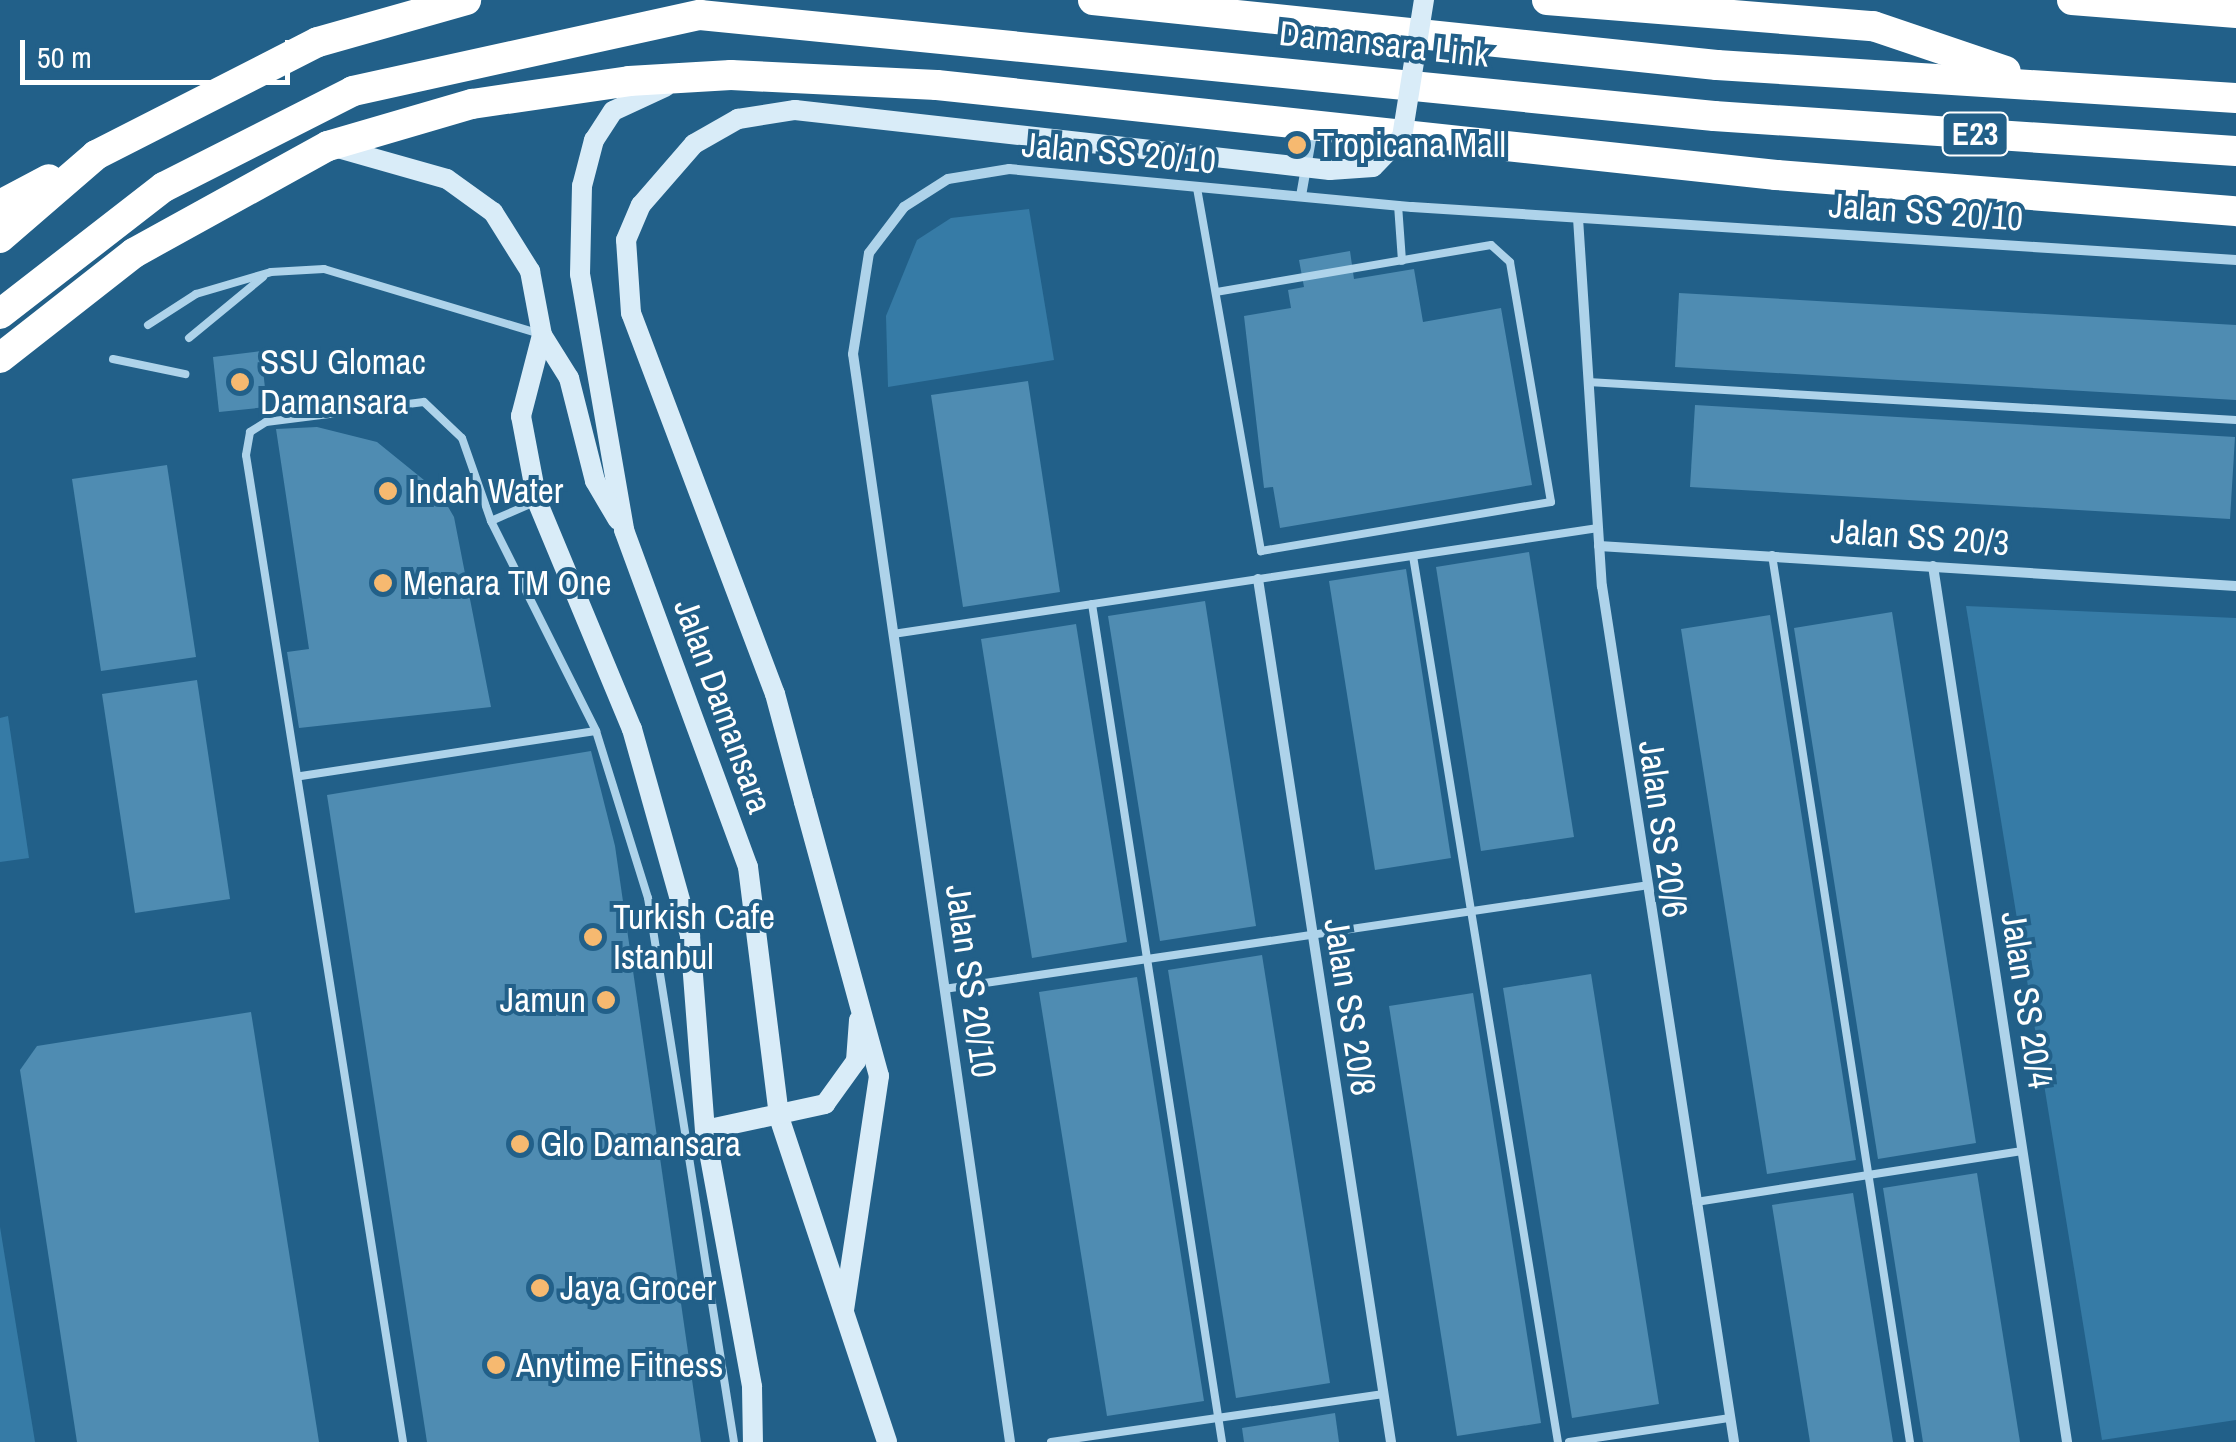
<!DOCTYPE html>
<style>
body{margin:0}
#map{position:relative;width:2236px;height:1442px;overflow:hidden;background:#226089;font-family:"Archivo Narrow",sans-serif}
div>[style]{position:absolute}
.green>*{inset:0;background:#367ba6}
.building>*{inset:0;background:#4f8cb2}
.lane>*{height:8px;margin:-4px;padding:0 4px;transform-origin:4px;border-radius:4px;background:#aed3ea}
.street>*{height:10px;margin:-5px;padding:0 5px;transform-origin:5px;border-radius:5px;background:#aed3ea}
.secondary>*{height:20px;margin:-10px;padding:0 10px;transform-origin:10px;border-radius:10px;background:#d9ecf8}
.highway>*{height:30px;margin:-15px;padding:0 15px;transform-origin:15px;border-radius:15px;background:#fff}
.secondary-bridge>*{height:20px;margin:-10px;padding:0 10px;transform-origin:10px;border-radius:10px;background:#d9ecf8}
.dots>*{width:28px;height:28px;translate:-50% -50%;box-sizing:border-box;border:5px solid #226089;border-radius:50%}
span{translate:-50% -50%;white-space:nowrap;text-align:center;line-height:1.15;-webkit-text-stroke:8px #226089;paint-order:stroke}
.shield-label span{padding:2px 8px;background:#226089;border:2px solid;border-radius:8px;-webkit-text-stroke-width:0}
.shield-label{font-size:32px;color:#fff;font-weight:700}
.street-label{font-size:35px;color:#fff}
.poi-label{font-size:35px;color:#fff}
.left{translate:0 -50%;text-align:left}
.right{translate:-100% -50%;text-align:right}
.scale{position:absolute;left:20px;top:40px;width:270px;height:45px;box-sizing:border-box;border:5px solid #fff;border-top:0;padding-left:12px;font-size:30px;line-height:35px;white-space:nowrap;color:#fff;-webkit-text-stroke:8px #226089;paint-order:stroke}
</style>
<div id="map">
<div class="green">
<i style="clip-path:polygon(1029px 209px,1054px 360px,888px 387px,886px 316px,917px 240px,951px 218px)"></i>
<i style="clip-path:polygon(1966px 606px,2236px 618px,2236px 1420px,2102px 1440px)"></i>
<i style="clip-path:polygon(8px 716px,29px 858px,0 862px,0 718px)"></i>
<i style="clip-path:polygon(0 1227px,35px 1442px,0 1442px)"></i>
</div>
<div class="building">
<i style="clip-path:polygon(1350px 251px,1354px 279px,1414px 269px,1423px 322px,1501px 308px,1532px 485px,1280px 528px,1273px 487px,1264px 488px,1244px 316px,1291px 308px,1288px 290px,1304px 287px,1299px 260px)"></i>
<i style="clip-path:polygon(1679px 293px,2236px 325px,2236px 400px,1675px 367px)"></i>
<i style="clip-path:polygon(261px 351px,267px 407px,219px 412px,213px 357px)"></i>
<i style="clip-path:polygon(1028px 381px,1060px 592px,963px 607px,931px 395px)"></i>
<i style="clip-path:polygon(1695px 405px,2235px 437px,2230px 519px,1690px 487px)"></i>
<i style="clip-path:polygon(317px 427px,377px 442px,440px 493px,454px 517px,491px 707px,299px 728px,287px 652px,309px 649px,276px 429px)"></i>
<i style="clip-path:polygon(167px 465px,196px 657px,101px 671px,72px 479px)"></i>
<i style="clip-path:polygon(1529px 552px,1574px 837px,1481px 851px,1436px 567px)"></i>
<i style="clip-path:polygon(1406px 569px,1451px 858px,1375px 870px,1329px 581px)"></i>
<i style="clip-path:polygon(1205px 601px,1256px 926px,1160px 941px,1108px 616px)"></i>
<i style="clip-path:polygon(1892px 612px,1976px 1143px,1878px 1159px,1794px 628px)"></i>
<i style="clip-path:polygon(1770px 615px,1856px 1160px,1767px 1174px,1681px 629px)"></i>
<i style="clip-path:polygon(1076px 624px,1127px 942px,1032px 958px,981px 639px)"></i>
<i style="clip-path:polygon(197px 680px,230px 899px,135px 913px,102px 694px)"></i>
<i style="clip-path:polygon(591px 751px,615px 846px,701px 1442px,427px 1442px,327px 795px)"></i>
<i style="clip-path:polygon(1262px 955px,1330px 1383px,1236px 1398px,1168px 970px)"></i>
<i style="clip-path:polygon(1591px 974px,1659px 1404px,1572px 1418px,1503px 988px)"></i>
<i style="clip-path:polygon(1137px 977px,1204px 1401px,1107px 1416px,1039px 992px)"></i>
<i style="clip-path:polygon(1473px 993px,1541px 1423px,1457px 1436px,1389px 1006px)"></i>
<i style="clip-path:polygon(251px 1012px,319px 1442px,77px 1442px,20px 1070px,37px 1046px)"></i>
<i style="clip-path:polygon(1977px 1173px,2020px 1442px,1923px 1442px,1883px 1188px)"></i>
<i style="clip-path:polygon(1853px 1193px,1893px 1442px,1810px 1442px,1772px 1205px)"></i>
<i style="clip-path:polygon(1335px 1413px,1339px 1442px,1244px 1442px,1242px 1428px)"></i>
</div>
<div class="lane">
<i style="left:1197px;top:188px;width:369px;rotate:80deg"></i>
<i style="left:1261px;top:551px;width:294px;rotate:-9.6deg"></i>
<i style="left:1551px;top:502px;width:243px;rotate:-99.7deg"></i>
<i style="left:1510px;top:262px;width:25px;rotate:-138deg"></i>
<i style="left:1491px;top:245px;width:278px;rotate:170.3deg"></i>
<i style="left:1398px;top:205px;width:56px;rotate:85.9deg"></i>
<i style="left:148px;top:325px;width:57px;rotate:-32.9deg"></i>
<i style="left:196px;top:294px;width:78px;rotate:-16.3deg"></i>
<i style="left:271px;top:272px;width:53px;rotate:-3.2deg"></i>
<i style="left:324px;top:269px;width:222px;rotate:16.7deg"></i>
<i style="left:189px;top:338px;width:96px;rotate:-39.5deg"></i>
<i style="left:113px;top:359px;width:74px;rotate:11.8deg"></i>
<i style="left:1588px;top:382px;width:649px;rotate:3.36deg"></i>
<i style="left:491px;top:521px;width:50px;rotate:-23.5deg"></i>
<i style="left:1772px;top:555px;width:898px;rotate:81.16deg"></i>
<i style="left:1413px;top:556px;width:898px;rotate:80.71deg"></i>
<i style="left:1092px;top:604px;width:848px;rotate:81.18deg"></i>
<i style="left:893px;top:634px;width:713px;rotate:-8.55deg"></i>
<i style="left:301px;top:776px;width:298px;rotate:-8.7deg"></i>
<i style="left:944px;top:989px;width:706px;rotate:-8.39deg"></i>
<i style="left:1696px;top:1202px;width:330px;rotate:-8.9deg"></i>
<i style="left:403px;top:1442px;width:999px;rotate:-99.04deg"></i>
<i style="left:246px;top:455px;width:23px;rotate:-80deg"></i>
<i style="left:250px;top:432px;width:19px;rotate:-32deg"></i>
<i style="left:266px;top:422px;width:159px;rotate:-7.2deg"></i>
<i style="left:424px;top:402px;width:52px;rotate:43.5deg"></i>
<i style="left:462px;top:438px;width:88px;rotate:70.7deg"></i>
<i style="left:491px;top:521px;width:235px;rotate:63.4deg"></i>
<i style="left:596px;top:731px;width:175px;rotate:72.7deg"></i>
<i style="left:648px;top:898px;width:551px;rotate:81.02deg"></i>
<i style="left:1051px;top:1442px;width:336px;rotate:-8.2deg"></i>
<i style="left:1569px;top:1442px;width:163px;rotate:-8.5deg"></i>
</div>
<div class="street">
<i style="left:1301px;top:196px;width:69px;rotate:-80deg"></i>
<i style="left:1578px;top:218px;width:369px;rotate:86.3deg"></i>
<i style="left:1602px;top:586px;width:866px;rotate:81.23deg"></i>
<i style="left:1599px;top:546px;width:638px;rotate:3.59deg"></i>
<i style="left:1933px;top:566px;width:886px;rotate:81.3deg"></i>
<i style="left:1258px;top:579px;width:873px;rotate:81.24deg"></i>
<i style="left:1010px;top:1442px;width:1099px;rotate:-98.21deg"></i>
<i style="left:853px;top:354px;width:102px;rotate:-81deg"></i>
<i style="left:869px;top:253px;width:58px;rotate:-52.7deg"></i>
<i style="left:904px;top:207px;width:52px;rotate:-32.5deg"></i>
<i style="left:948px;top:179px;width:62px;rotate:-9.3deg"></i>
<i style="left:1009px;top:169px;width:405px;rotate:5.4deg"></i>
<i style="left:1412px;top:207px;width:826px;rotate:3.68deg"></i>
</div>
<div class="secondary">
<i style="left:665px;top:87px;width:57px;rotate:155.2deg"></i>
<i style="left:613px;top:111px;width:35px;rotate:123deg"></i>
<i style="left:594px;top:140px;width:48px;rotate:104.6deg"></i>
<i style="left:582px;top:186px;width:88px;rotate:91.3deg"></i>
<i style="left:580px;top:274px;width:260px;rotate:80.2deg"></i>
<i style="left:624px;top:530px;width:359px;rotate:69.8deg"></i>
<i style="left:748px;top:867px;width:252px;rotate:82.9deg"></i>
<i style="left:779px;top:1117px;width:342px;rotate:71.6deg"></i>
<i style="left:334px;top:147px;width:117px;rotate:15.8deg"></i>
<i style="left:447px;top:179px;width:57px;rotate:35.7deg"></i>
<i style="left:493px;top:212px;width:70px;rotate:57.9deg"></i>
<i style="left:530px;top:271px;width:65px;rotate:79.4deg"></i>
<i style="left:542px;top:335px;width:84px;rotate:104.5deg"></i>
<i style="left:521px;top:416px;width:86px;rotate:79.3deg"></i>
<i style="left:537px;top:501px;width:247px;rotate:67.4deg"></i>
<i style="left:632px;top:729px;width:215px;rotate:74.3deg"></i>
<i style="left:690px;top:936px;width:195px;rotate:85.6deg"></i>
<i style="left:705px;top:1130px;width:261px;rotate:79.6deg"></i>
<i style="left:752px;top:1387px;width:55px;rotate:89deg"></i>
<i style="left:542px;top:335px;width:51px;rotate:57.9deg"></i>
<i style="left:569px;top:378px;width:106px;rotate:75.8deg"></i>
<i style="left:595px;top:481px;width:45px;rotate:59.5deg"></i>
<i style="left:804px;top:802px;width:284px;rotate:74.7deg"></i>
<i style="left:879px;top:1076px;width:237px;rotate:98.5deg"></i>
<i style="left:705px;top:1130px;width:123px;rotate:-12.2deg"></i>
<i style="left:825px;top:1104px;width:53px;rotate:-54.2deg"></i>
<i style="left:856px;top:1061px;width:41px;rotate:-85.8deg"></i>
</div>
<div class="highway">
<i style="left:1093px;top:0;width:627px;rotate:5.95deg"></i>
<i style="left:1717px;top:65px;width:520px;rotate:3.64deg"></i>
<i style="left:1547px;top:0;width:327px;rotate:4.6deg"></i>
<i style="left:1873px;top:26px;width:140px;rotate:18.7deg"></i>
<i style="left:2072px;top:0;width:165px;rotate:4.5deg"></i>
<i style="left:0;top:205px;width:55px;rotate:-28deg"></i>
<i style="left:0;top:238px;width:127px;rotate:-40.8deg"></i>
<i style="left:96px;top:155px;width:249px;rotate:-27deg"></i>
<i style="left:318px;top:42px;width:154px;rotate:-15.8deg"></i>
<i style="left:0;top:314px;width:207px;rotate:-37.8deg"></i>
<i style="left:164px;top:187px;width:212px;rotate:-26.9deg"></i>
<i style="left:353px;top:91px;width:355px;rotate:-12.4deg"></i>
<i style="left:700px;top:15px;width:1019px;rotate:5.69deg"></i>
<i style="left:1714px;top:116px;width:523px;rotate:3.84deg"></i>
<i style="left:0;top:358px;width:170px;rotate:-38.1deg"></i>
<i style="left:134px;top:253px;width:222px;rotate:-28.9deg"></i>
<i style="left:328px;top:146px;width:150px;rotate:-16.3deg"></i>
<i style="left:472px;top:104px;width:159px;rotate:-8.3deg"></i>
<i style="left:629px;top:81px;width:102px;rotate:-3.4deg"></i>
<i style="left:731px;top:75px;width:206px;rotate:2.8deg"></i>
<i style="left:937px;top:85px;width:844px;rotate:6.12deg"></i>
<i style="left:1776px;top:175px;width:461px;rotate:4.5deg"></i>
</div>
<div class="secondary-bridge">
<i style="left:804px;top:802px;width:112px;rotate:-105deg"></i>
<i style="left:775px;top:694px;width:407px;rotate:-110.7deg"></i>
<i style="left:631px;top:313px;width:73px;rotate:-93.9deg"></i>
<i style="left:626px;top:240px;width:38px;rotate:-67deg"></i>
<i style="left:641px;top:205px;width:81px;rotate:-49deg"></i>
<i style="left:694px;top:144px;width:51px;rotate:-29.6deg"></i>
<i style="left:738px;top:119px;width:58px;rotate:-9deg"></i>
<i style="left:795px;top:110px;width:538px;rotate:6.4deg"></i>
<i style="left:1330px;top:170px;width:43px;rotate:-4deg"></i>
<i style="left:1373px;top:167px;width:42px;rotate:-46deg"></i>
<i style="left:1402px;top:137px;width:139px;rotate:-80.9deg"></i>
</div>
<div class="dots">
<i style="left:1297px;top:145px;background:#f6b970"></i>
<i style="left:240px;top:382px;background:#f6b970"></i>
<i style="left:388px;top:491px;background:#f6b970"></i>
<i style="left:383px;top:583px;background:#f6b970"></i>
<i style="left:593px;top:937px;background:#f6b970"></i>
<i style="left:606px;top:1000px;background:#f6b970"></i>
<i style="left:520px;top:1144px;background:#f6b970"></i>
<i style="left:540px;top:1288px;background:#f6b970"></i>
<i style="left:496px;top:1365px;background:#f6b970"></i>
</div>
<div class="shield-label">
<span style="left:1975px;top:134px">E23</span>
</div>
<div class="street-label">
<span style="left:1384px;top:44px;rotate:6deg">Damansara Link</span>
<span style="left:1119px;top:153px;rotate:5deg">Jalan SS 20/10</span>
<span style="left:1926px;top:212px;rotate:4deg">Jalan SS 20/10</span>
<span style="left:1920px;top:537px;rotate:4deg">Jalan SS 20/3</span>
<span style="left:723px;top:706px;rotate:70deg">Jalan Damansara</span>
<span style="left:1663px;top:829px;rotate:82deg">Jalan SS 20/6</span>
<span style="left:971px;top:981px;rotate:82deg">Jalan SS 20/10</span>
<span style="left:2027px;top:1000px;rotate:81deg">Jalan SS 20/4</span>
<span style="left:1350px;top:1007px;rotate:81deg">Jalan SS 20/8</span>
</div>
<div class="poi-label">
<span class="left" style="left:1317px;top:145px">Tropicana Mall</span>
<span class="left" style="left:260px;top:382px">SSU Glomac<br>Damansara</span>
<span class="left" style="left:408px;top:491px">Indah Water</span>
<span class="left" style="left:403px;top:583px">Menara TM One</span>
<span class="left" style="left:613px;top:937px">Turkish Cafe<br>Istanbul</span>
<span class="right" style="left:586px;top:1000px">Jamun</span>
<span class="left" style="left:540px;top:1144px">Glo Damansara</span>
<span class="left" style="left:560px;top:1288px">Jaya Grocer</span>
<span class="left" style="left:516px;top:1365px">Anytime Fitness</span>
</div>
<div class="scale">50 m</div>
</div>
